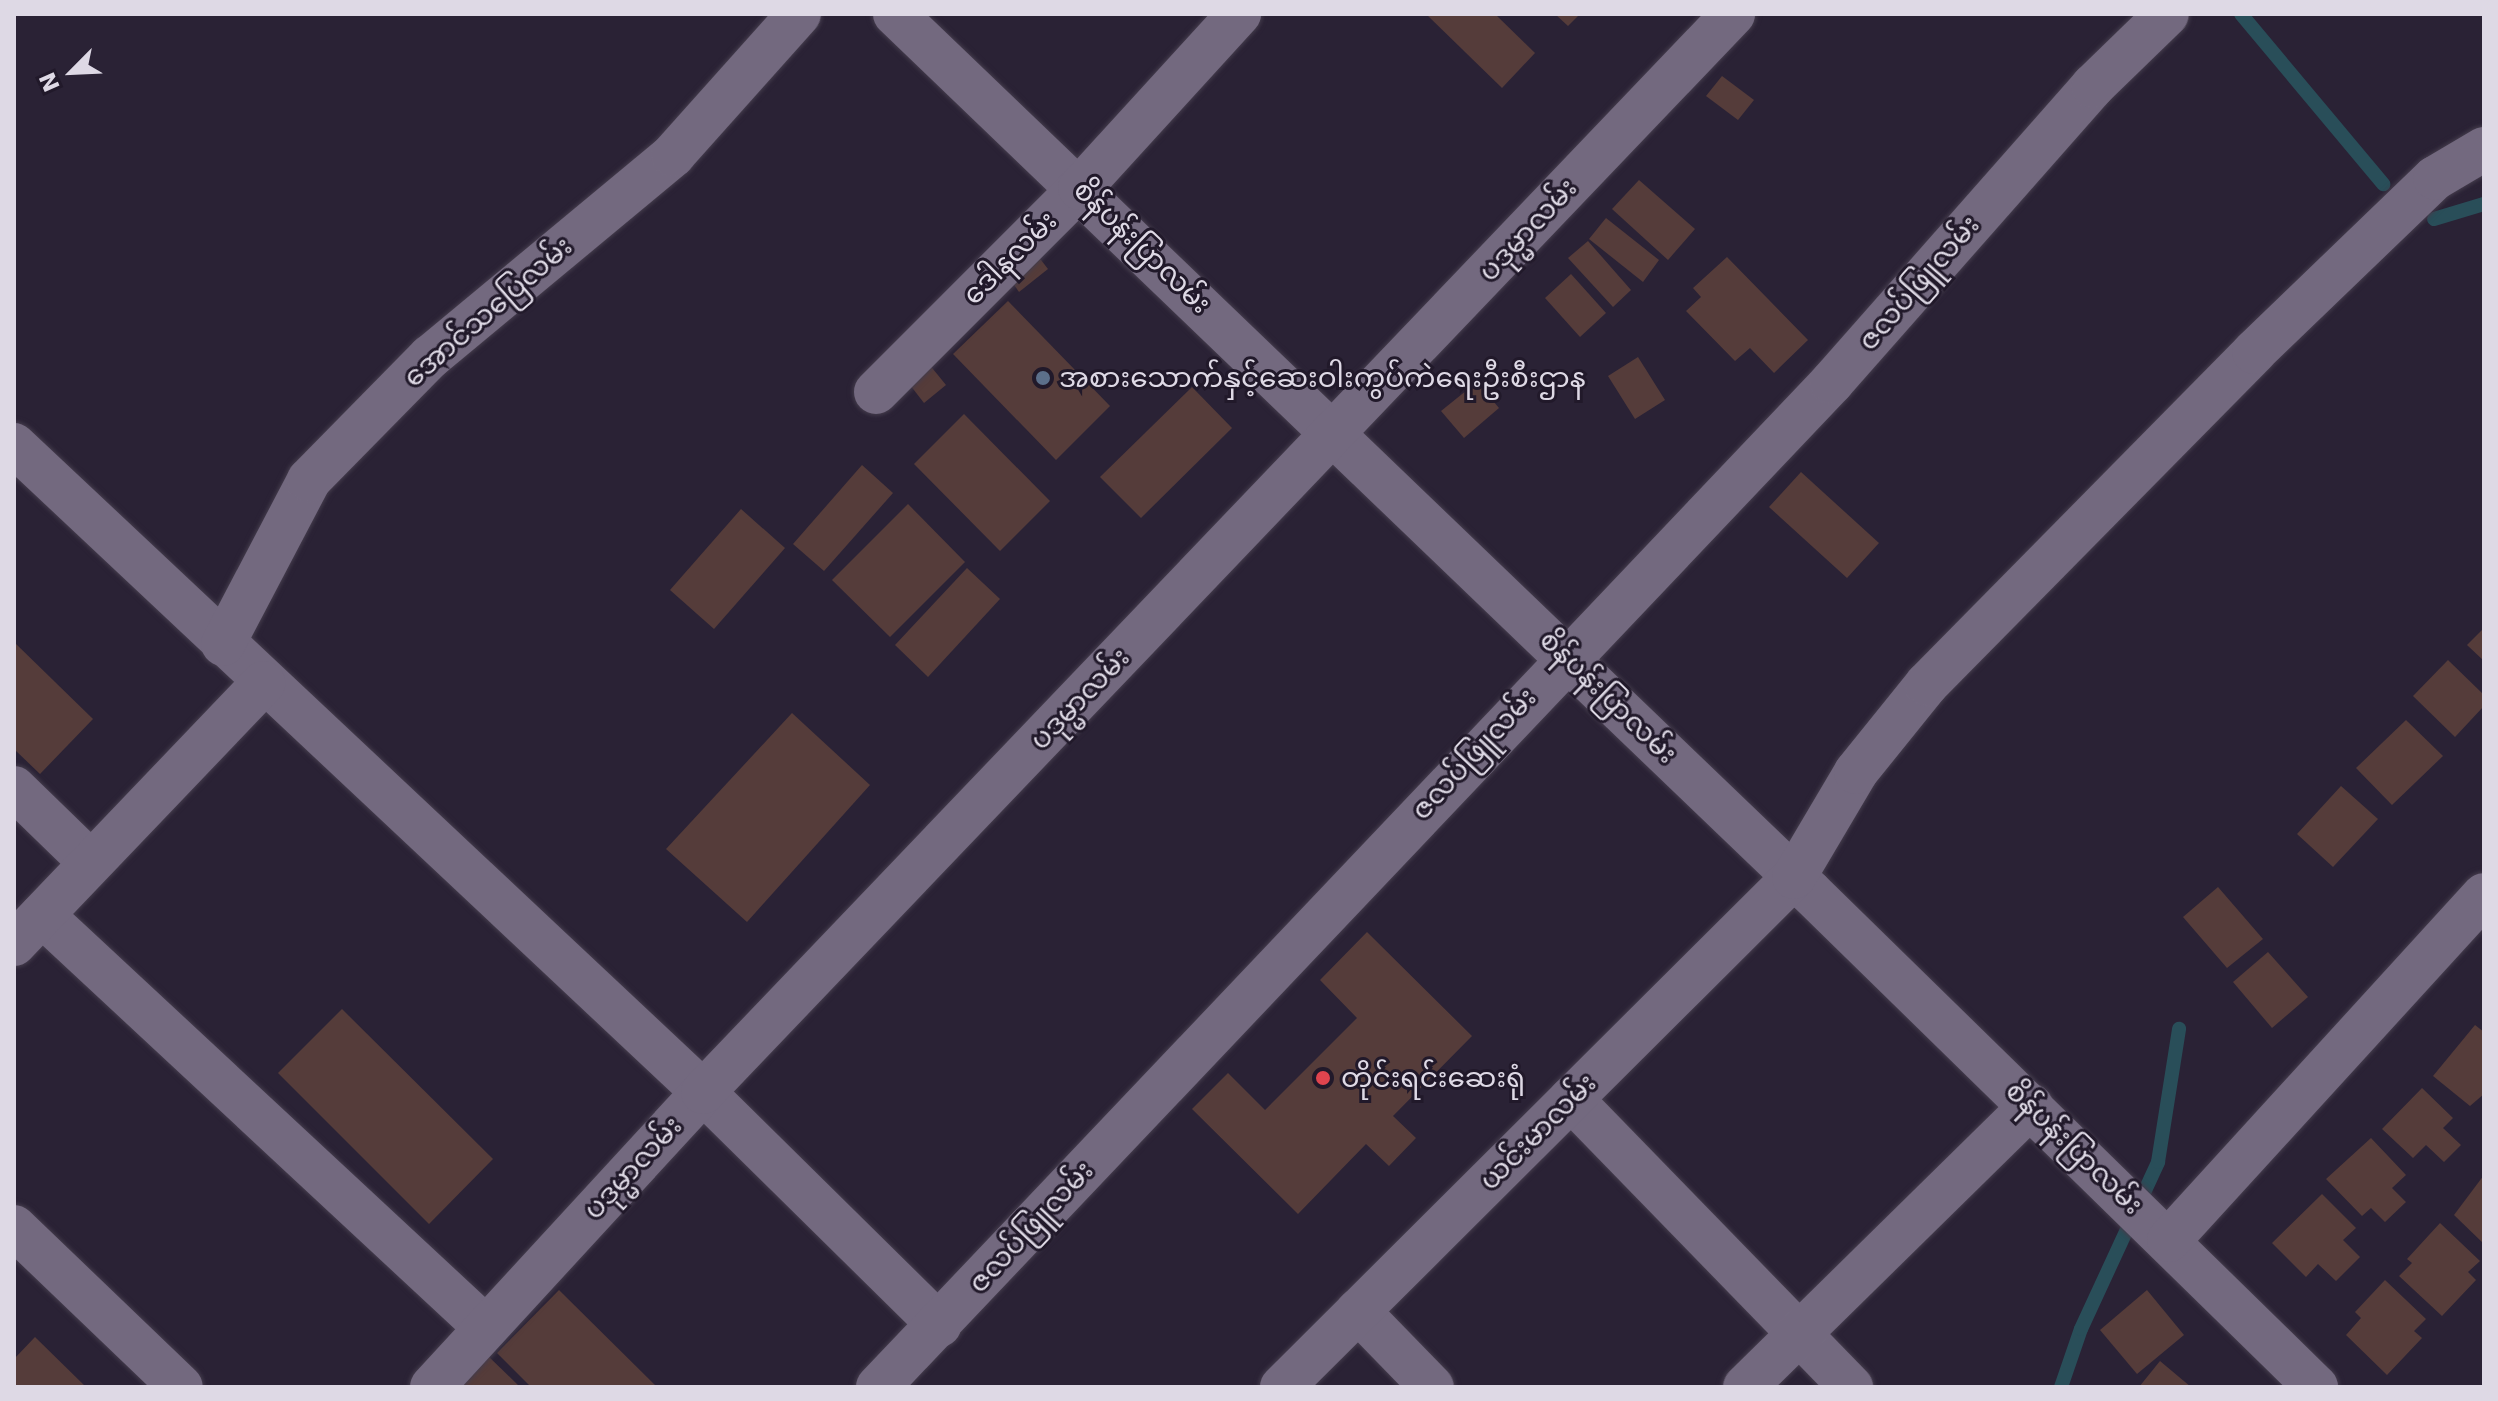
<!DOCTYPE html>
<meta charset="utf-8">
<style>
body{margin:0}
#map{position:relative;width:2498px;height:1401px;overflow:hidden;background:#2a2235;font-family:"DejaVu Sans","Noto Sans Myanmar",sans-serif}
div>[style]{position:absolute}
.stream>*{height:14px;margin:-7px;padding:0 7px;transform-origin:7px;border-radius:7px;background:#294e59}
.building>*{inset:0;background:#553c3a}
.roads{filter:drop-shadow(0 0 2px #443c4c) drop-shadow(0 0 2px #443c4c)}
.minor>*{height:44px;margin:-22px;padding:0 22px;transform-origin:22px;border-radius:22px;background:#73697f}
.dots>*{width:22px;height:22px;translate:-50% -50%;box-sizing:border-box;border:4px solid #21192a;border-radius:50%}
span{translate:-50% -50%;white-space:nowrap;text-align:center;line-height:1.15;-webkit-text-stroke:6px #21192a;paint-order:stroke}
.street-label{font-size:28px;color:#ded9e5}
.poi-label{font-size:28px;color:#ded9e5}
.left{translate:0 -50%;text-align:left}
.frame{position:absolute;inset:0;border:16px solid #ded9e5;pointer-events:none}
.north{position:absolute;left:32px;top:32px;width:80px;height:80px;-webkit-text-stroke:6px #21192a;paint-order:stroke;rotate:246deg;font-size:22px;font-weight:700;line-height:32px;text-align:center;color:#ded9e5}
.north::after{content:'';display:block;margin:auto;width:28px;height:36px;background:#ded9e5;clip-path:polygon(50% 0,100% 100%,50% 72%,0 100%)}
</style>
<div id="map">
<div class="stream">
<i style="left:2241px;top:14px;width:222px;rotate:50.1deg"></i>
<i style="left:2434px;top:219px;width:52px;rotate:-16.7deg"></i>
<i style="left:2061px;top:1387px;width:61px;rotate:-71deg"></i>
<i style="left:2081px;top:1329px;width:184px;rotate:-65.2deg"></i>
<i style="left:2158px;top:1162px;width:135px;rotate:-81deg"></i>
</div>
<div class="building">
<i style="clip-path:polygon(1426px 14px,1495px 14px,1535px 53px,1502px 88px)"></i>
<i style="clip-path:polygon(1555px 14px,1580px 14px,1568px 26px)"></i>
<i style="clip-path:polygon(1722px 76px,1754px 100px,1738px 120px,1706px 96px)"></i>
<i style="clip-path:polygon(1639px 180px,1695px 229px,1668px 260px,1612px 209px)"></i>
<i style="clip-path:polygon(1606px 218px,1659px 260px,1643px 282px,1589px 239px)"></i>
<i style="clip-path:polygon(1588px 241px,1631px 290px,1613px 307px,1568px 258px)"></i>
<i style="clip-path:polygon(1031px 247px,1048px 269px,1019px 292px,1002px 268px)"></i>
<i style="clip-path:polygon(1727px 257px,1808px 340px,1774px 373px,1750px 348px,1735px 361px,1686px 311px,1701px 297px,1693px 288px)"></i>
<i style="clip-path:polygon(1571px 274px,1606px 313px,1580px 337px,1545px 298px)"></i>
<i style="clip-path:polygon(1008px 301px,1110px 406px,1056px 460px,953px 354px)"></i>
<i style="clip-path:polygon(1638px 357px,1665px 400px,1635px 419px,1608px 376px)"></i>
<i style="clip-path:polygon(924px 358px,946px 385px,924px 403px,903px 376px)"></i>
<i style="clip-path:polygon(1477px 382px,1499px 408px,1464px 438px,1441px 411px)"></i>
<i style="clip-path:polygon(1192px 387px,1232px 428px,1141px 518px,1100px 477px)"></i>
<i style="clip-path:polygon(964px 414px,1050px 501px,1000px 551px,914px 464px)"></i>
<i style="clip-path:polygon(862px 465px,893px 493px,824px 571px,793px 544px)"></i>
<i style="clip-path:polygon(1801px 472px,1879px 543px,1847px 578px,1769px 507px)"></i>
<i style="clip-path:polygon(908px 504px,965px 562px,890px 637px,832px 580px)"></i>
<i style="clip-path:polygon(741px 509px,785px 548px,714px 629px,670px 590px)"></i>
<i style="clip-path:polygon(967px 568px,1000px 599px,928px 677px,895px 645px)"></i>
<i style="clip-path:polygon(2484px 628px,2484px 661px,2467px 645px)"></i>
<i style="clip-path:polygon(14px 642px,93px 719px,40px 774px,14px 749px)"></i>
<i style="clip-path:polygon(2448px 660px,2484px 695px,2484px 706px,2455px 737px,2413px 696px)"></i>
<i style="clip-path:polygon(792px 713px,870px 785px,747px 922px,666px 849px)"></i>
<i style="clip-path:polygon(2406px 720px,2443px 756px,2392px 805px,2356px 768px)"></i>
<i style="clip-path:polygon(2341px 786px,2378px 819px,2333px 867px,2297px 834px)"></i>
<i style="clip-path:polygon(2218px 887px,2263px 939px,2227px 968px,2183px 917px)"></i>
<i style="clip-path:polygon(1367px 932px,1472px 1036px,1393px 1116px,1416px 1138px,1389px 1166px,1366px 1144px,1298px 1214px,1192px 1109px,1228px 1073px,1265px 1110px,1357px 1018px,1320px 980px)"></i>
<i style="clip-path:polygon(2268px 952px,2308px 997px,2272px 1028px,2233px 982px)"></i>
<i style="clip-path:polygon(342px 1009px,493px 1159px,429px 1224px,278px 1073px)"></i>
<i style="clip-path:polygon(2475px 1025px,2484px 1032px,2484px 1094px,2470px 1106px,2433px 1076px)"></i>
<i style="clip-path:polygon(2422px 1088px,2453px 1118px,2443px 1128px,2461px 1145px,2444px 1162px,2426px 1145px,2413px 1158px,2382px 1129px)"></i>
<i style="clip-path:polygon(2371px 1138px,2406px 1175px,2392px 1188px,2406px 1202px,2385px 1222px,2371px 1208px,2362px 1216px,2326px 1179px)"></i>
<i style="clip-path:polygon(2484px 1175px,2484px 1244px,2454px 1215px)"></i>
<i style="clip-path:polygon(2322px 1194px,2356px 1228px,2343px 1240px,2360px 1257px,2336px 1281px,2318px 1264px,2306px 1277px,2272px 1243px)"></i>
<i style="clip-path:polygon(2440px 1223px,2480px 1261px,2468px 1272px,2476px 1280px,2442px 1316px,2399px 1276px,2412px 1263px,2407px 1259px)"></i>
<i style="clip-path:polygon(2385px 1280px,2426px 1319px,2414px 1331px,2422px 1338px,2387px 1375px,2346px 1335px,2361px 1318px,2355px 1312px)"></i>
<i style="clip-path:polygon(559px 1290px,657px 1387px,531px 1387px,497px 1353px)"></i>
<i style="clip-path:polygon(2147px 1290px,2184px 1335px,2137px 1374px,2100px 1330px)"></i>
<i style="clip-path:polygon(35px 1337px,86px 1387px,14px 1387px,14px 1359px)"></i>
<i style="clip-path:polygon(487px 1355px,520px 1387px,455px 1387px)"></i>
<i style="clip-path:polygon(2160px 1361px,2191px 1387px,2139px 1387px)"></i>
</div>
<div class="roads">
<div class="minor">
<i style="left:895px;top:14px;width:1268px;rotate:43.82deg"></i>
<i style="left:1810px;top:892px;width:708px;rotate:44.37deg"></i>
<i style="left:876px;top:392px;width:288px;rotate:-45deg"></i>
<i style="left:1080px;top:188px;width:236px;rotate:-47.6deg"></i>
<i style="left:14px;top:445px;width:945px;rotate:43.2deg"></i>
<i style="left:703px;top:1092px;width:332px;rotate:44.6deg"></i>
<i style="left:223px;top:644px;width:185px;rotate:-62.3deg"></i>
<i style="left:309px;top:480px;width:173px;rotate:-45.5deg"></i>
<i style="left:430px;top:357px;width:316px;rotate:-39.7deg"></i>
<i style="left:673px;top:155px;width:189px;rotate:-48.2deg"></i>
<i style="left:14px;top:788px;width:107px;rotate:44.2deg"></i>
<i style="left:42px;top:915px;width:606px;rotate:42.93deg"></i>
<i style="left:14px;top:944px;width:361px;rotate:-46.3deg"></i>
<i style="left:1571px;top:1099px;width:402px;rotate:45.8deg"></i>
<i style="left:14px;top:1227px;width:231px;rotate:43.8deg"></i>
<i style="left:2169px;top:1240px;width:467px;rotate:-47.6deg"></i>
<i style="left:1358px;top:1311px;width:106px;rotate:45.8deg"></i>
<i style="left:432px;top:1387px;width:401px;rotate:-47.4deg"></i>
<i style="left:703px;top:1092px;width:1491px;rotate:-46.3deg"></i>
<i style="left:878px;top:1387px;width:1386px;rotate:-46.49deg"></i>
<i style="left:1832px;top:382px;width:395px;rotate:-48.6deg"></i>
<i style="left:2093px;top:86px;width:103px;rotate:-44.2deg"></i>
<i style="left:1282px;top:1387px;width:723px;rotate:-44.89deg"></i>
<i style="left:1794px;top:877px;width:122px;rotate:-59.4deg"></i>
<i style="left:1856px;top:772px;width:113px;rotate:-51.1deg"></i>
<i style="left:1927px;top:684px;width:466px;rotate:-45.4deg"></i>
<i style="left:2254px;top:352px;width:251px;rotate:-43.9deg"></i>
<i style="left:2435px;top:178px;width:57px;rotate:-30.6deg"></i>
<i style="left:1745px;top:1387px;width:401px;rotate:-44.5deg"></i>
</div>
</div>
<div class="dots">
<i style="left:1043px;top:378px;background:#5c6f8a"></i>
<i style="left:1323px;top:1078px;background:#e0444e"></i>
</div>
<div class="street-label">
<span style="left:1528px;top:230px;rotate:-47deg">ပဒုမ္မာလမ်း</span>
<span style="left:1142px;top:247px;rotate:44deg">စိန်ပန်းပြာလမ်း</span>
<span style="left:1010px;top:258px;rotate:-45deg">ဒေါနလမ်း</span>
<span style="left:1919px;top:283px;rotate:-49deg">ဇလပ်ဖြူလမ်း</span>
<span style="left:488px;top:312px;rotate:-41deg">အောင်သပြေလမ်း</span>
<span style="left:1608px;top:697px;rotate:44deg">စိန်ပန်းပြာလမ်း</span>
<span style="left:1080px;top:699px;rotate:-46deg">ပဒုမ္မာလမ်း</span>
<span style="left:1474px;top:754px;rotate:-47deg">ဇလပ်ဖြူလမ်း</span>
<span style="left:1538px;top:1132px;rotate:-45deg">ယင်းမာလမ်း</span>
<span style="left:2074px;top:1148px;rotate:44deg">စိန်ပန်းပြာလမ်း</span>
<span style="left:633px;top:1168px;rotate:-47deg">ပဒုမ္မာလမ်း</span>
<span style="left:1031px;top:1227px;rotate:-47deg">ဇလပ်ဖြူလမ်း</span>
</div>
<div class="poi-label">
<span class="left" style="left:1059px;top:378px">အစားသောက်နှင့်ဆေးဝါးကွပ်ကဲရေးဦးစီးဌာန</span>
<span class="left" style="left:1341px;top:1078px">တိုင်းရင်းဆေးရုံ</span>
</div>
<div class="frame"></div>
<div class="north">N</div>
</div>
